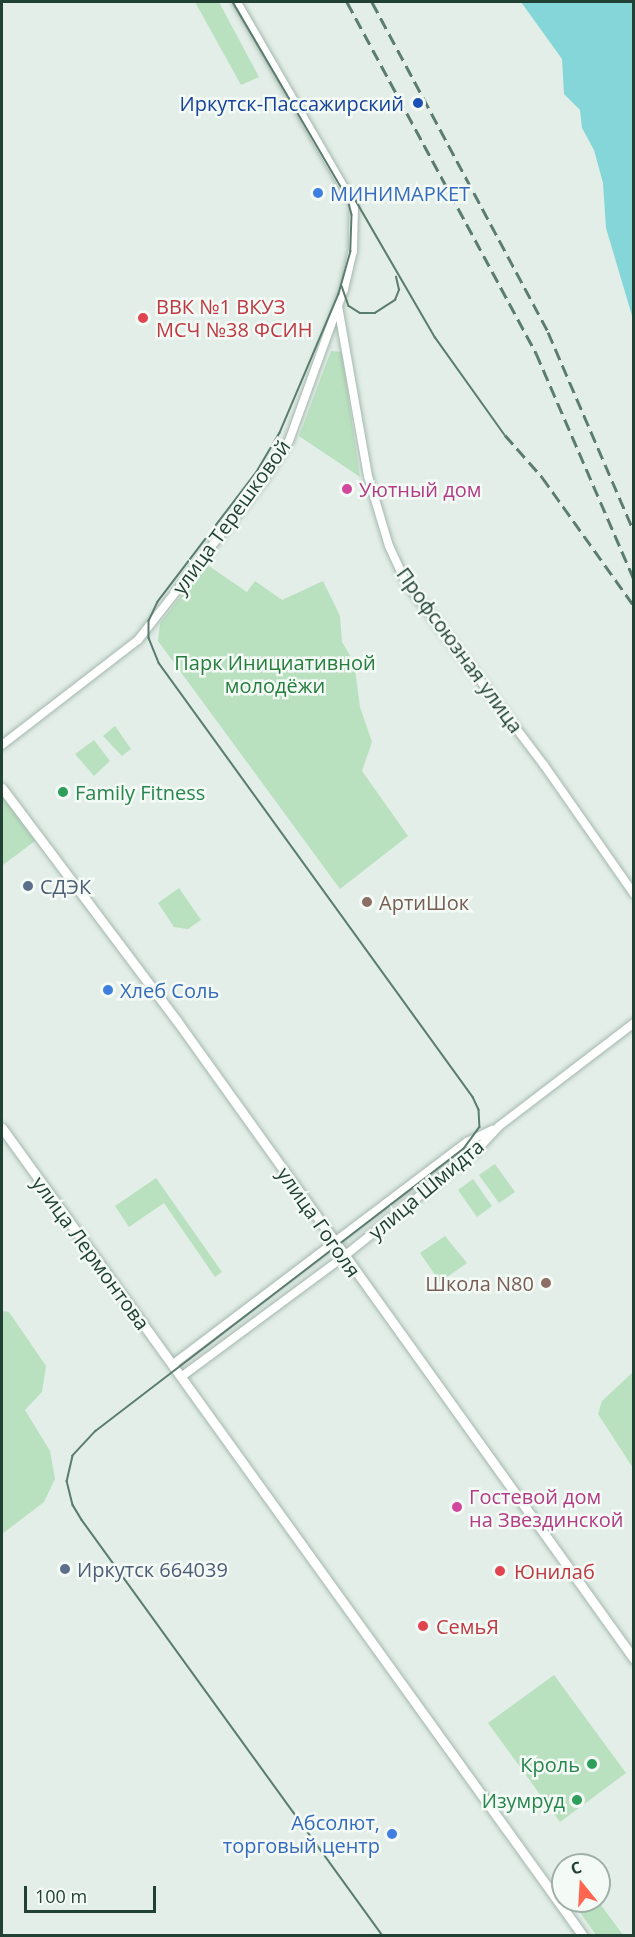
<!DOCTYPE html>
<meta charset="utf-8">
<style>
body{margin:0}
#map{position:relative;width:635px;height:1937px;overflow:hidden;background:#e2eee7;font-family:"Open Sans",sans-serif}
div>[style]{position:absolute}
.green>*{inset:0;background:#b9e1bf}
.water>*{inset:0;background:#85d6d8}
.roads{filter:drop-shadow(0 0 2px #a4b7ae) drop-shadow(0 0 2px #a4b7ae)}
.tertiary>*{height:8px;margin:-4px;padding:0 4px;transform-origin:4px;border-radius:4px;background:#fff}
.secondary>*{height:9px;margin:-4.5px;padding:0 4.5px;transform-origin:4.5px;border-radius:4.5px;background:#fff}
.tram>*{height:1.5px;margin:-0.75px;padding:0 0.75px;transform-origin:0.75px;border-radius:0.75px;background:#5b7d6f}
.rail>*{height:3px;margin-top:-1.5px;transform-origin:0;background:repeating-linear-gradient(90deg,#5b7d6f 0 12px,transparent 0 18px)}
.dots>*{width:16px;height:16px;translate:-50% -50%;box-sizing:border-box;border:3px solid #f4faf6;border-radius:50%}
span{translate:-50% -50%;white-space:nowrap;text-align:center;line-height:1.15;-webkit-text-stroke:5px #f4faf6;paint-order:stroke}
.transit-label{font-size:20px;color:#164399}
.right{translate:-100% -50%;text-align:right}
.shop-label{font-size:20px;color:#366cbe}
.left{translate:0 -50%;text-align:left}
.health-label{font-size:20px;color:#be3a42}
.hotel-label{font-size:20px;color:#b23c85}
.street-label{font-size:20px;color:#204134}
.park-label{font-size:20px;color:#267d3d}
.leisure-label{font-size:20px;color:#27864d}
.service-label{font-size:20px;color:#4e5e75}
.education-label{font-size:20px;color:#785e54}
.frame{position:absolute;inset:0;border:3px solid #204134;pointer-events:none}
.north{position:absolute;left:551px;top:1853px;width:60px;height:60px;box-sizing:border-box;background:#f4faf6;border:2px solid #9fb0a8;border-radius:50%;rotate:342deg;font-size:16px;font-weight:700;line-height:24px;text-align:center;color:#204134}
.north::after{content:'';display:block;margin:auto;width:21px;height:27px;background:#ff654f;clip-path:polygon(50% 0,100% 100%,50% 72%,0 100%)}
.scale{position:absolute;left:24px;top:1886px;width:132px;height:27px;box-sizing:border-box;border:3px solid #204134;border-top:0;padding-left:8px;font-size:18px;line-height:21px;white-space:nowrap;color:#204134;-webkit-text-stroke:4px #f4faf6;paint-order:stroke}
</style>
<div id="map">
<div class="green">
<i style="clip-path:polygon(195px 2px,219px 2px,259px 77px,241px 85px)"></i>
<i style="clip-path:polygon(331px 351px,342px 352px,360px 477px,299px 436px)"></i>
<i style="clip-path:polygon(206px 564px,247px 592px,255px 581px,282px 600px,323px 581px,340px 616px,342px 642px,354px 662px,360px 707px,372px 742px,362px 771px,408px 836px,340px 889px,158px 641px,160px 623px)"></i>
<i style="clip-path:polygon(115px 726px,131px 749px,122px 756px,103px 736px)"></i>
<i style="clip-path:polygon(94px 740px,110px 761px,94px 776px,75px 754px)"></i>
<i style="clip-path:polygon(2px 795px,35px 841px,3px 865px,2px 864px)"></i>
<i style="clip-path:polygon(179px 888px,201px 920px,188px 929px,174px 927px,158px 903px)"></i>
<i style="clip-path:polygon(495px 1164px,515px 1192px,499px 1203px,479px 1175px)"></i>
<i style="clip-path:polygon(156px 1178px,222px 1272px,215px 1277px,164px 1203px,129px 1227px,115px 1206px)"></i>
<i style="clip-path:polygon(473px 1179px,492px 1206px,477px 1217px,458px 1190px)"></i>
<i style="clip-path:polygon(445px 1236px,467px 1263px,440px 1282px,420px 1253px)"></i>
<i style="clip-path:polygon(2px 1311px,9px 1312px,46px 1366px,42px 1392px,25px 1410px,50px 1451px,55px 1479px,44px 1502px,2px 1534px)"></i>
<i style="clip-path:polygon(633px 1372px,633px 1468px,598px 1414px,602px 1401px)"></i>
<i style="clip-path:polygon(554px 1675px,626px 1773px,560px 1822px,488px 1723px)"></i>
<i style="clip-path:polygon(572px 1901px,598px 1901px,623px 1935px,596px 1935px)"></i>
</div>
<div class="water">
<i style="clip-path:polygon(521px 2px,633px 2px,633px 319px,606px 228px,603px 183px,594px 150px,582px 128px,580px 110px,564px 94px,562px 59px)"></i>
</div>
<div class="roads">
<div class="tertiary">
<i style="left:338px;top:306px;width:173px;rotate:80deg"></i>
<i style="left:368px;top:476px;width:73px;rotate:73.3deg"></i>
<i style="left:389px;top:546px;width:40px;rotate:65deg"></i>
<i style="left:406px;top:582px;width:229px;rotate:53deg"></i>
<i style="left:544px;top:765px;width:157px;rotate:55.1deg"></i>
<i style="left:2px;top:745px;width:172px;rotate:-37.7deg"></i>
<i style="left:138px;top:640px;width:199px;rotate:-51.9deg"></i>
<i style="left:261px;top:483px;width:50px;rotate:-56.3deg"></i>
<i style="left:289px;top:441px;width:162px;rotate:-70.1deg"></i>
<i style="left:344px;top:289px;width:39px;rotate:-77deg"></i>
<i style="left:353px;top:251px;width:46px;rotate:-88.8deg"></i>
<i style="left:354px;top:205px;width:234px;rotate:-120deg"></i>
<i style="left:172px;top:1365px;width:370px;rotate:-37.1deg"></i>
<i style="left:467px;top:1142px;width:28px;rotate:-26deg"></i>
<i style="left:181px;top:1377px;width:202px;rotate:-36.5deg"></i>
<i style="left:343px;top:1257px;width:170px;rotate:-38.6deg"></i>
<i style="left:476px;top:1151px;width:33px;rotate:-47deg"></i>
<i style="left:498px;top:1127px;width:171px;rotate:-37.4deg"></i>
</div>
<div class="secondary">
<i style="left:2px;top:788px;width:291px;rotate:53.1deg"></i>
<i style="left:177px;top:1021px;width:785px;rotate:54.39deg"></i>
<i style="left:2px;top:1128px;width:995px;rotate:54.28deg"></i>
</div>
</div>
<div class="tram">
<i style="left:233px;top:2px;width:228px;rotate:59.7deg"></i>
<i style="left:348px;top:199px;width:16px;rotate:76deg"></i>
<i style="left:352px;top:215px;width:36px;rotate:92deg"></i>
<i style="left:351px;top:251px;width:45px;rotate:105.6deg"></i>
<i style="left:339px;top:294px;width:151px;rotate:113deg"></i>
<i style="left:280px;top:433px;width:45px;rotate:120.5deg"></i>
<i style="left:257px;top:472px;width:163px;rotate:127.3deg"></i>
<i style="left:158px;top:602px;width:21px;rotate:115deg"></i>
<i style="left:149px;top:621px;width:17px;rotate:90deg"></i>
<i style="left:149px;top:638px;width:27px;rotate:68deg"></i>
<i style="left:159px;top:663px;width:536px;rotate:54.11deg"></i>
<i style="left:473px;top:1097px;width:14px;rotate:65deg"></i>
<i style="left:479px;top:1110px;width:17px;rotate:87deg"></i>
<i style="left:480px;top:1127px;width:27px;rotate:126deg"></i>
<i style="left:464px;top:1149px;width:464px;rotate:142.5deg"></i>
<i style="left:96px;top:1431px;width:34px;rotate:133deg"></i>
<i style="left:73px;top:1456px;width:26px;rotate:103deg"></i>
<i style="left:67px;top:1481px;width:25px;rotate:76deg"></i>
<i style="left:73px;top:1505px;width:17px;rotate:59deg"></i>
<i style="left:82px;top:1520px;width:513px;rotate:54.11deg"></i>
<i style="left:351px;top:192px;width:168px;rotate:59.9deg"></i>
<i style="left:435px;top:337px;width:120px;rotate:54.5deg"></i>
<i style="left:342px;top:286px;width:21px;rotate:71deg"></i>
<i style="left:349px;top:306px;width:13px;rotate:32deg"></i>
<i style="left:360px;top:313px;width:15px"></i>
<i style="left:375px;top:313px;width:24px;rotate:-33deg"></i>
<i style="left:395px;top:300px;width:11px;rotate:-68deg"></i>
<i style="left:399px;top:290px;width:13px;rotate:-103deg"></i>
</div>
<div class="rail">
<i style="left:347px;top:2px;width:399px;rotate:61.7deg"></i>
<i style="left:536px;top:353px;width:247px;rotate:66.6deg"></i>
<i style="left:372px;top:2px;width:374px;rotate:61.9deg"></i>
<i style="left:548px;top:332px;width:218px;rotate:66.7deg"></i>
<i style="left:505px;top:435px;width:56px;rotate:48.6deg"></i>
<i style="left:542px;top:477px;width:158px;rotate:54.5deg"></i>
</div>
<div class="dots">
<i style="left:418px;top:103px;background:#1a4fb4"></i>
<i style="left:318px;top:193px;background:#3f7fe0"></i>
<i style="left:143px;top:318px;background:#e0444e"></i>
<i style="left:347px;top:489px;background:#d1479c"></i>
<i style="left:63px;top:792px;background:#2e9e5b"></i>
<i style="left:28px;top:886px;background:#5c6f8a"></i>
<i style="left:367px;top:902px;background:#8d6e63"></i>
<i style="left:108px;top:990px;background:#3f7fe0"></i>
<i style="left:546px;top:1283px;background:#8d6e63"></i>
<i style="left:457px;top:1507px;background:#d1479c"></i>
<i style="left:65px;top:1569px;background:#5c6f8a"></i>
<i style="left:500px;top:1571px;background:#e0444e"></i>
<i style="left:423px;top:1626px;background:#e0444e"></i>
<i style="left:592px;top:1764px;background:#2e9e5b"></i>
<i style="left:577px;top:1800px;background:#2e9e5b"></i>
<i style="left:392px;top:1834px;background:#3f7fe0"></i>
</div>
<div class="transit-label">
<span class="right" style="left:404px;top:103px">Иркутск-Пассажирский</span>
</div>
<div class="shop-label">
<span class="left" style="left:330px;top:193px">МИНИМАРКЕТ</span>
<span class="left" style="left:120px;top:990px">Хлеб Соль</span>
<span class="right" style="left:380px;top:1834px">Абсолют,<br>торговый центр</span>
</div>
<div class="health-label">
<span class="left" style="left:156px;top:318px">ВВК №1 ВКУЗ<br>МСЧ №38 ФСИН</span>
<span class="left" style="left:514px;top:1571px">Юнилаб</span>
<span class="left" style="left:436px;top:1626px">СемьЯ</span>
</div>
<div class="hotel-label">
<span class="left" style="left:359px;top:489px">Уютный дом</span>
<span class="left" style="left:469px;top:1508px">Гостевой дом<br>на Звездинской</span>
</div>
<div class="street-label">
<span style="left:231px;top:517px;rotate:-54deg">улица Терешковой</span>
<span style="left:460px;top:650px;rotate:54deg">Профсоюзная улица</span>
<span style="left:426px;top:1189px;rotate:-40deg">улица Шмидта</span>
<span style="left:319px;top:1222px;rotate:55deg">улица Гоголя</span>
<span style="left:91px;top:1253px;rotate:54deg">улица Лермонтова</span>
</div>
<div class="park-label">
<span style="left:275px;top:674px">Парк Инициативной<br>молодёжи</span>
</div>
<div class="leisure-label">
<span class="left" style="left:75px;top:792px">Family Fitness</span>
<span class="right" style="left:580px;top:1764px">Кроль</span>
<span class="right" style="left:565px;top:1800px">Изумруд</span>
</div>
<div class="service-label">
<span class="left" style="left:40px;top:886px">СДЭК</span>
<span class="left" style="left:77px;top:1569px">Иркутск 664039</span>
</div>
<div class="education-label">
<span class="left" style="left:379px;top:902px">АртиШок</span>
<span class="right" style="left:534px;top:1283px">Школа N80</span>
</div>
<div class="frame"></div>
<div class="north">С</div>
<div class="scale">100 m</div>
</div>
